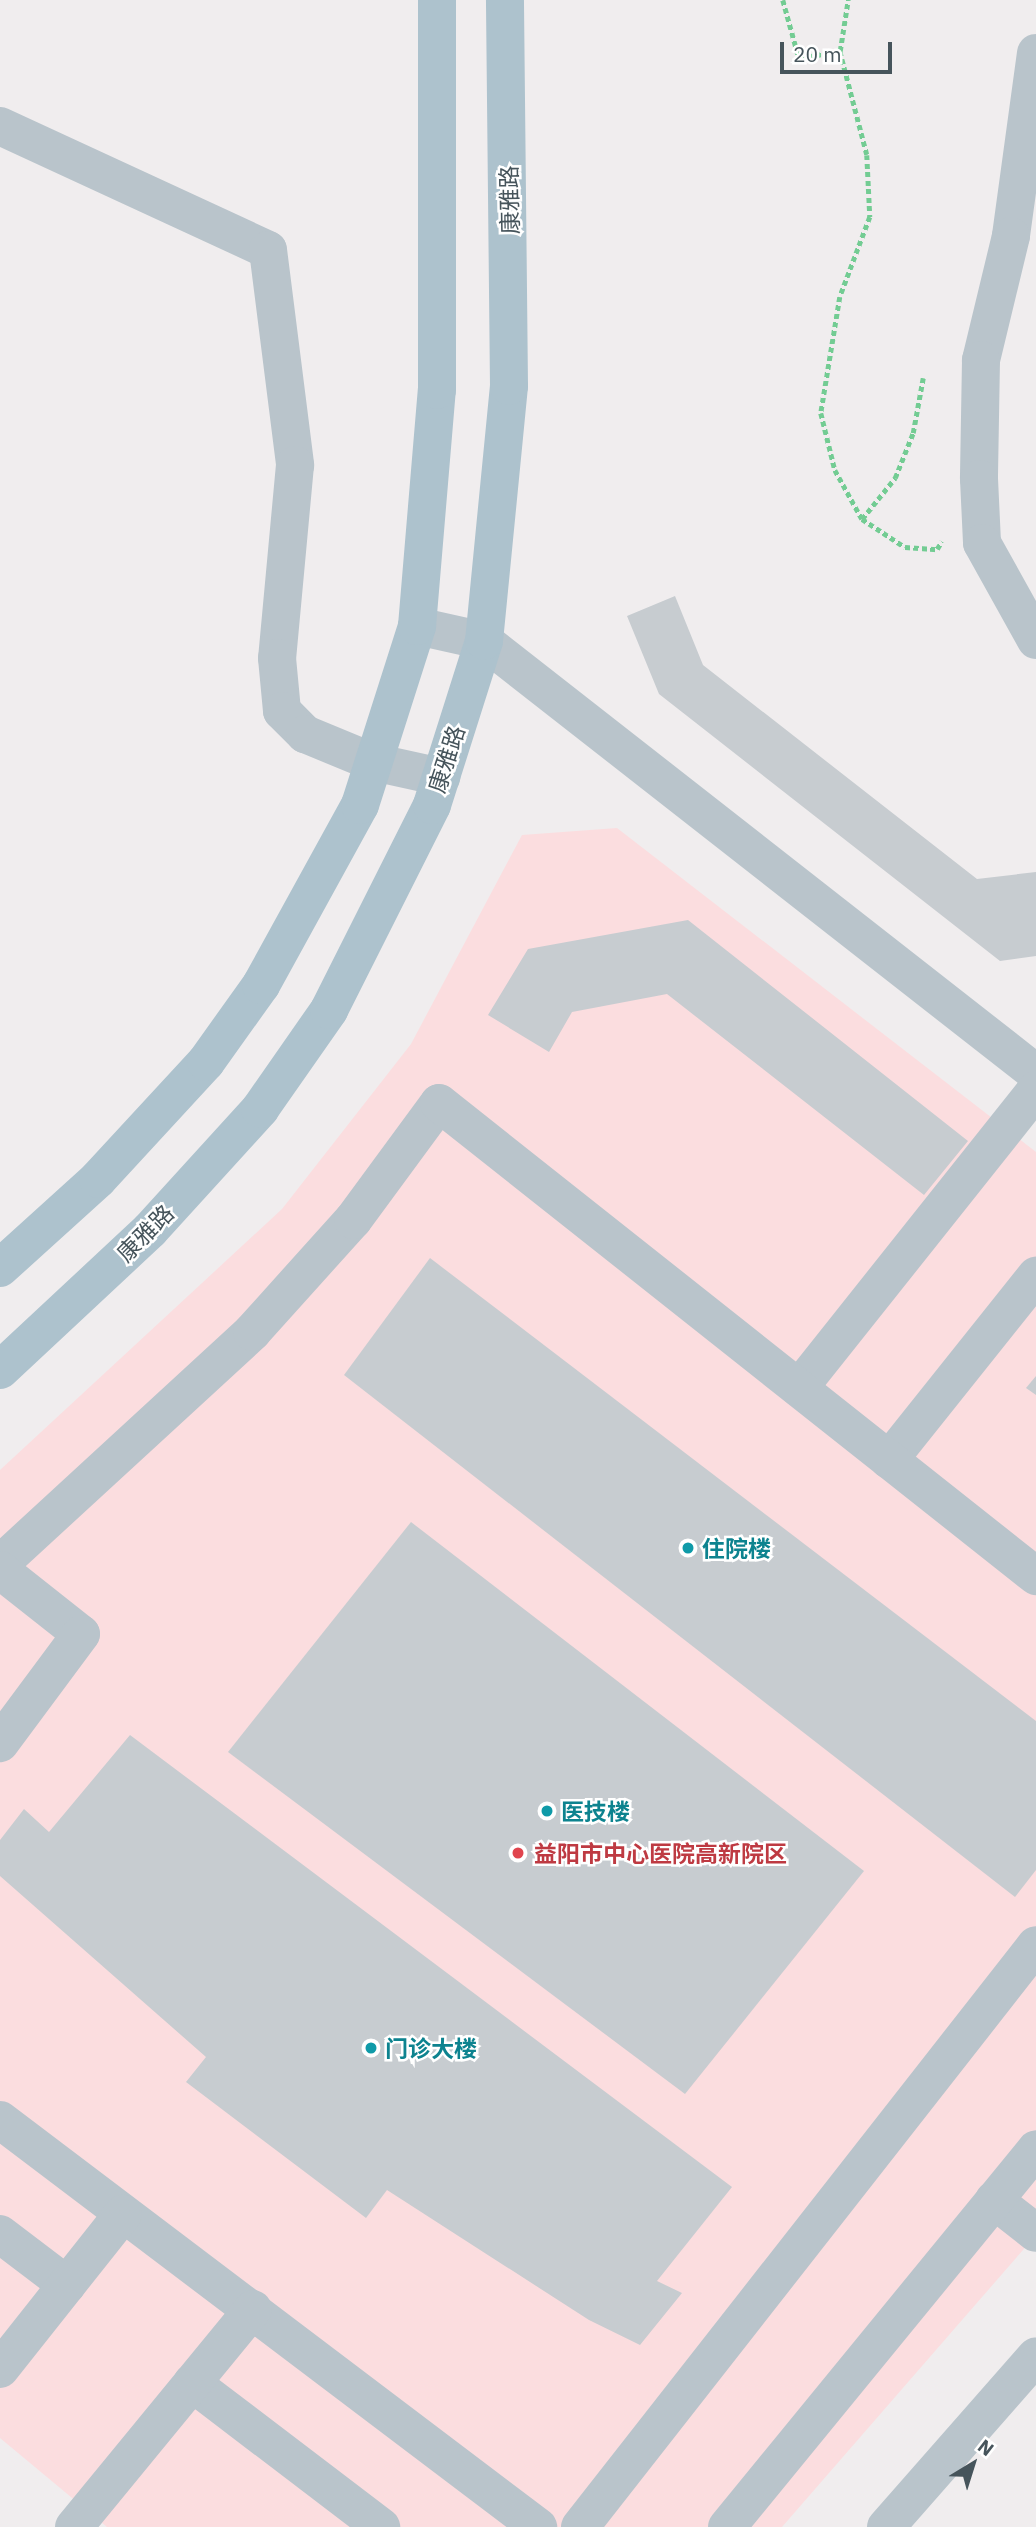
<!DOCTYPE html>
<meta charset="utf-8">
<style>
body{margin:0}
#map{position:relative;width:1036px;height:2527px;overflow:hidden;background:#f0edee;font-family:"IBM Plex Sans","Noto Sans SC",sans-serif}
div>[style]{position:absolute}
.medical>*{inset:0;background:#fbdddf}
.building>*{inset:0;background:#c7ccd0}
.path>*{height:4.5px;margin-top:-2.25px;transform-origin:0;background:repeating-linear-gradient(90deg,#73cc93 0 5px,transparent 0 8.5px)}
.minor>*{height:38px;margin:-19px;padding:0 19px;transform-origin:19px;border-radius:19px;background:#b9c4cb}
.major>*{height:38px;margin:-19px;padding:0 19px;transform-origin:19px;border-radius:19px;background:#adc2cd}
.dots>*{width:19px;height:19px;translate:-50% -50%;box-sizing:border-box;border:4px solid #fff;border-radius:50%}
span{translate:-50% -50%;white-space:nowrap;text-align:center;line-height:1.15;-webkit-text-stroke:5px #fff;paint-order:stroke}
.street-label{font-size:23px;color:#46545b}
.culture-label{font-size:23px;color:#0d838f;font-weight:700}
.left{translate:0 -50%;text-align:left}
.health-label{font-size:23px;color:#be3a42;font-weight:700}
.north{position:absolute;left:938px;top:2429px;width:70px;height:70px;-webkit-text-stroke:5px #fff;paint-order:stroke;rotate:38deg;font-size:19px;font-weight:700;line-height:28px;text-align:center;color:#46545b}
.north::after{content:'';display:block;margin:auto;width:24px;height:32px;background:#46545b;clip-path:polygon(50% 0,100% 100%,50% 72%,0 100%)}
.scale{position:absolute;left:780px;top:42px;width:112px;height:32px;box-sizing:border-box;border:4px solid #46545b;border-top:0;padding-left:9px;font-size:21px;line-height:24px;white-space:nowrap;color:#46545b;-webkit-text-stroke:5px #fff;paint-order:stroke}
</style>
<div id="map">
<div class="medical">
<i style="clip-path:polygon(617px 828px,1036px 1152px,1036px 2235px,782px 2527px,107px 2527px,0 2438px,0 1470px,282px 1209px,411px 1044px,522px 835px)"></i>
</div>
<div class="building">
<i style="clip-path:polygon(675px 596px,703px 665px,977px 879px,1036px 872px,1036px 956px,1000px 961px,659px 694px,627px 616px)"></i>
<i style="clip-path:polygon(688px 920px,968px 1141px,924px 1195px,667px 994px,572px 1012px,549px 1052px,488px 1015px,528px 949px)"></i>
<i style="clip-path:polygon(430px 1258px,1036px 1721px,1036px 1870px,1015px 1897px,344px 1375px)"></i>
<i style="clip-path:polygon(1036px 1376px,1036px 1395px,1026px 1388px)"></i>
<i style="clip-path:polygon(411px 1522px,864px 1871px,685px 2094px,228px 1752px)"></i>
<i style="clip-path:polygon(130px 1735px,732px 2187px,657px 2281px,682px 2293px,640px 2345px,589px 2320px,387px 2190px,366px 2218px,186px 2082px,206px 2057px,0 1876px,0 1840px,24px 1809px,49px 1832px)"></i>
</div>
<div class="path">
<i style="left:783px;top:0;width:60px;rotate:74.6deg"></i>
<i style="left:799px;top:58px;width:42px;rotate:-9.7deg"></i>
<i style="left:840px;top:51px;width:52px;rotate:-81.1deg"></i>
<i style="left:840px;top:51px;width:107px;rotate:75.4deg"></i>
<i style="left:867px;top:155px;width:62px;rotate:87.2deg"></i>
<i style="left:870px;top:217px;width:85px;rotate:110.6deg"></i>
<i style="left:840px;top:297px;width:118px;rotate:99.3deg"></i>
<i style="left:821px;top:413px;width:59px;rotate:76.2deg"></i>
<i style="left:835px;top:470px;width:56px;rotate:61.1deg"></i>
<i style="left:862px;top:519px;width:51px;rotate:33.1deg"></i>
<i style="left:905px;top:547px;width:32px;rotate:4deg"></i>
<i style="left:937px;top:549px;width:9px;rotate:-58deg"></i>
<i style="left:862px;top:519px;width:53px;rotate:-51.2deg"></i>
<i style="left:895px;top:478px;width:48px;rotate:-68.2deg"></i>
<i style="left:913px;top:433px;width:56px;rotate:-79.7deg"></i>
</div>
<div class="minor">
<i style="left:1036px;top:53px;width:185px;rotate:97.8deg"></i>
<i style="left:1011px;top:236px;width:128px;rotate:103.6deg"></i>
<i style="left:981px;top:360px;width:119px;rotate:91deg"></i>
<i style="left:979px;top:479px;width:64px;rotate:87.3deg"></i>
<i style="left:982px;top:543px;width:111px;rotate:60.9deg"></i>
<i style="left:0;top:126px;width:295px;rotate:24.8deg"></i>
<i style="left:268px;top:250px;width:217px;rotate:82.8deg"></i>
<i style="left:295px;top:465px;width:194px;rotate:95.3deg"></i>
<i style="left:277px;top:658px;width:53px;rotate:84.6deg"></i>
<i style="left:282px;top:711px;width:33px;rotate:45deg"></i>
<i style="left:305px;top:734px;width:74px;rotate:22.4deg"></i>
<i style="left:373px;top:762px;width:70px;rotate:12.4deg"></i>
<i style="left:417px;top:626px;width:69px;rotate:12.6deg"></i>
<i style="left:484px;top:641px;width:701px;rotate:38.05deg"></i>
<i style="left:799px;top:1388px;width:381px;rotate:-51.5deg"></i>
<i style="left:889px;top:1460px;width:236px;rotate:-51.4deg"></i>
<i style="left:0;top:1564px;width:343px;rotate:-42.6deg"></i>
<i style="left:252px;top:1332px;width:151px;rotate:-48deg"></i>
<i style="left:353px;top:1220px;width:145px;rotate:-53.7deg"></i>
<i style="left:439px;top:1103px;width:762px;rotate:38.39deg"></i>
<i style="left:0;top:1570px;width:103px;rotate:38.3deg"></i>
<i style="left:81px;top:1634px;width:136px;rotate:126.6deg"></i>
<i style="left:0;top:2120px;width:675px;rotate:37.11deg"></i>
<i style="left:994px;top:2200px;width:53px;rotate:38.2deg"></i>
<i style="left:0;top:2234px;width:84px;rotate:37.3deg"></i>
<i style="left:0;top:2369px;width:198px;rotate:-51.6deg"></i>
<i style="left:192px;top:2383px;width:238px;rotate:37.3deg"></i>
<i style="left:74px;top:2527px;width:282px;rotate:-50.6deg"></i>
<i style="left:580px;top:2527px;width:739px;rotate:-51.92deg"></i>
<i style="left:727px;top:2527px;width:488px;rotate:-50.7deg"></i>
<i style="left:886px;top:2527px;width:227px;rotate:-48.7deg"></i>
</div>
<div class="major">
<i style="left:0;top:1268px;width:132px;rotate:-42.2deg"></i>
<i style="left:98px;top:1179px;width:159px;rotate:-47.3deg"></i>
<i style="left:206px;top:1062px;width:95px;rotate:-54.5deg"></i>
<i style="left:261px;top:985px;width:205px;rotate:-61.2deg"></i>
<i style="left:360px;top:805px;width:188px;rotate:-72.3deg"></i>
<i style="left:417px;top:626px;width:237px;rotate:-85.2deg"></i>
<i style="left:437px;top:390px;width:390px;rotate:-90deg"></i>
<i style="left:0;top:1370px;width:205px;rotate:-43deg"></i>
<i style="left:150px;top:1230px;width:164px;rotate:-47.7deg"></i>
<i style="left:260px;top:1109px;width:121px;rotate:-55.1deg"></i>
<i style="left:329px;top:1010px;width:229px;rotate:-63.3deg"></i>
<i style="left:432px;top:805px;width:172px;rotate:-72.4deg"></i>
<i style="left:484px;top:641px;width:256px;rotate:-84.4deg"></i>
<i style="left:509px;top:386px;width:386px;rotate:-90.6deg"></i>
</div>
<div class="dots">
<i style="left:688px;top:1548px;background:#0f9aa8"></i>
<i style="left:547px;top:1811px;background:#0f9aa8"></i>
<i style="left:518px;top:1853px;background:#e0444e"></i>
<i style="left:371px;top:2048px;background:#0f9aa8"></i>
</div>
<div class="street-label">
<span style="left:509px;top:200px;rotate:-91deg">康雅路</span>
<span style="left:446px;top:759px;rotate:-72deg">康雅路</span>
<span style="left:145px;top:1233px;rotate:-45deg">康雅路</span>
</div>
<div class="culture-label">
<span class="left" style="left:702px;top:1548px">住院楼</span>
<span class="left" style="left:561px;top:1811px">医技楼</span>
<span class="left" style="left:385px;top:2048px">门诊大楼</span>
</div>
<div class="health-label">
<span class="left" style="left:534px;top:1853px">益阳市中心医院高新院区</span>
</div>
<div class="north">N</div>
<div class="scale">20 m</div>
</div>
